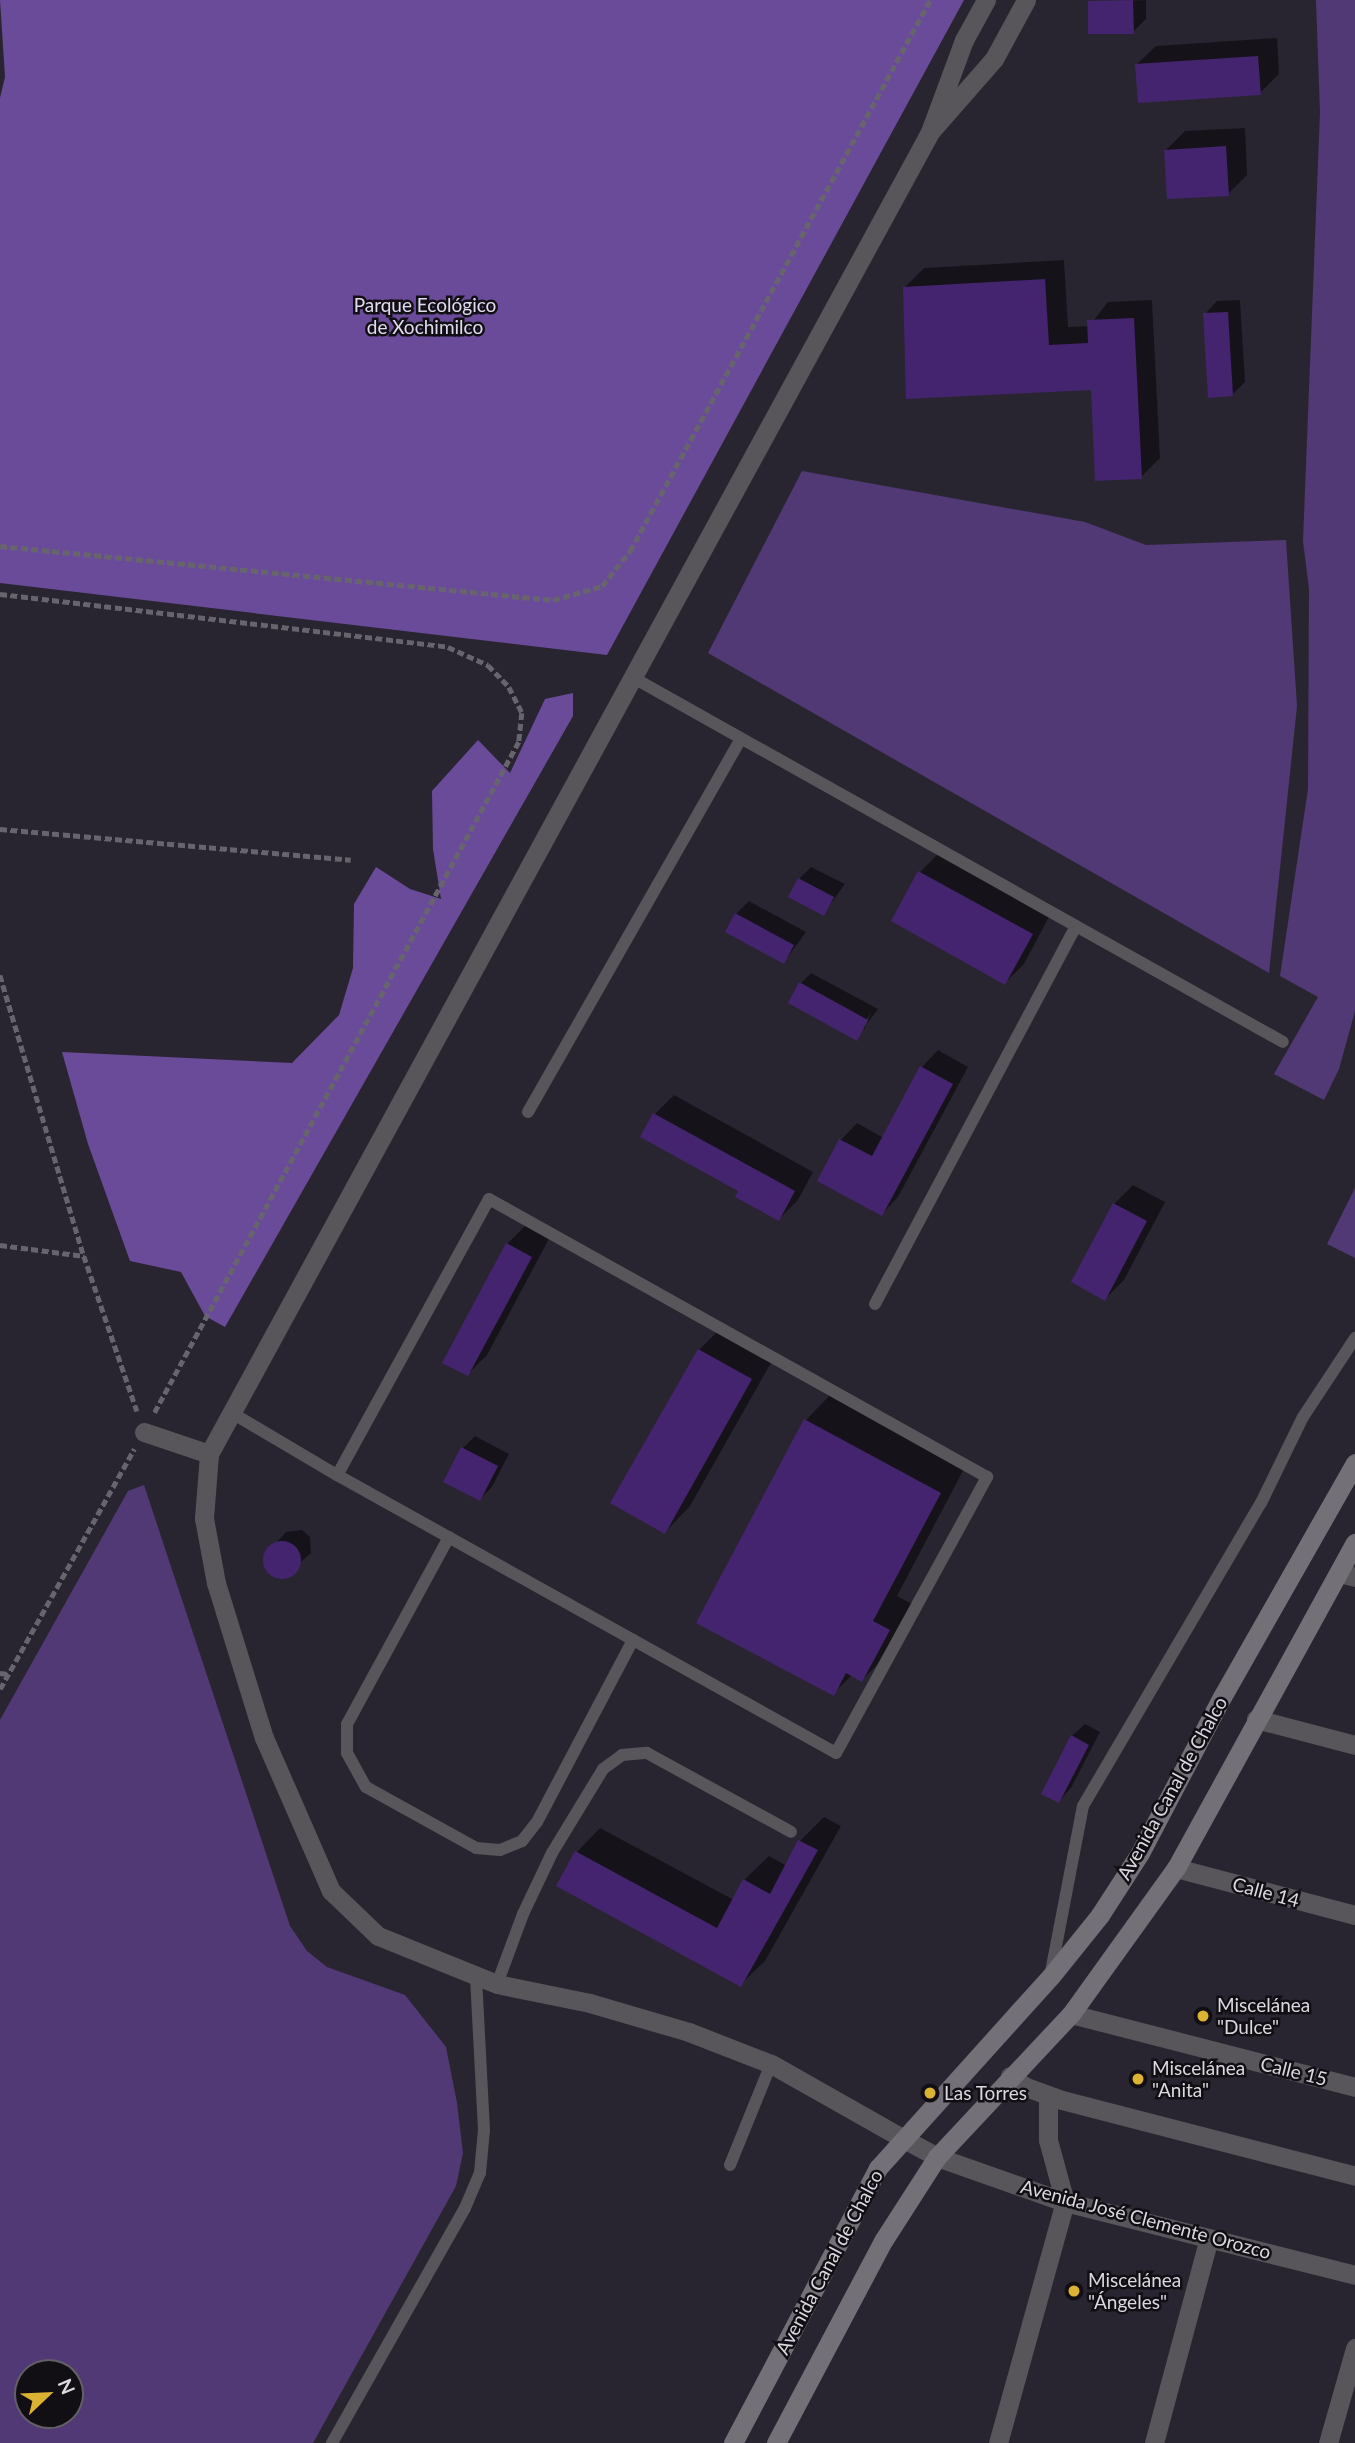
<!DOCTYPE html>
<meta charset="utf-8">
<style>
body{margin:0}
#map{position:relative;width:1355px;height:2443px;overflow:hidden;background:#292530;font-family:Lato,sans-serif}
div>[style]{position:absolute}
.green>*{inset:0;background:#513976}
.forest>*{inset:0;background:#6a4b9a}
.shadow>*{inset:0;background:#0007}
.building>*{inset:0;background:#44246f}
.round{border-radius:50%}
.path>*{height:4.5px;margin-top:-2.25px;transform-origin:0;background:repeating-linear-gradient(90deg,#67646d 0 7px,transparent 0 10.5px)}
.service>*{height:12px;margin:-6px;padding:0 6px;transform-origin:6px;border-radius:6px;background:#58565b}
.minor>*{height:19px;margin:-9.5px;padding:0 9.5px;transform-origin:9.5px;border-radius:9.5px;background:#58565b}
.tertiary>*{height:19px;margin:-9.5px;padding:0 9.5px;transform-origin:9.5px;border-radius:9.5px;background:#58565b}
.secondary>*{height:19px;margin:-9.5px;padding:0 9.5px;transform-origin:9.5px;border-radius:9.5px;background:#737078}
.dots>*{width:19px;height:19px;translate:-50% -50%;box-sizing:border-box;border:4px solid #110f14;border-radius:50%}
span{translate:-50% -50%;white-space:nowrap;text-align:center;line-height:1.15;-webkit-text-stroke:5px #110f14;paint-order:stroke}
.park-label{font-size:19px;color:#e1daf0}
.street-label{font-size:19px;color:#dbd9e0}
.poi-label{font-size:19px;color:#dbd9e0}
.left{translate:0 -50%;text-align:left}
.north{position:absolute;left:14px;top:2359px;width:70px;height:70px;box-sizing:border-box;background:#110f14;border:2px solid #626066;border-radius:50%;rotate:67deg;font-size:19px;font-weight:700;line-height:28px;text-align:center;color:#dbd9e0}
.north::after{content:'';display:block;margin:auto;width:24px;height:32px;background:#dcb233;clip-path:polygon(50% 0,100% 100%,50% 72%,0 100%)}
</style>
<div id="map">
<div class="green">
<i style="clip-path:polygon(1316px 0,1355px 0,1355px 1011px,1339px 1069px,1324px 1100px,1274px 1074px,1318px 997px,1280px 976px,1308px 789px,1309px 589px,1303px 541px,1320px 112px)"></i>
<i style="clip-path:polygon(802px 471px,1085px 522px,1146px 545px,1286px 540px,1297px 706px,1269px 973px,708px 653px)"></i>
<i style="clip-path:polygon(1355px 1188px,1355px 1258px,1327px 1244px)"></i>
<i style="clip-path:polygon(evenodd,144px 1485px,290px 1926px,307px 1951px,327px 1967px,405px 1995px,446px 2047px,457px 2103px,463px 2153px,456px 2186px,313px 2443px,0 2443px,0 1720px,128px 1491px,144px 1485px,28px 2373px,70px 2373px,70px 2415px,28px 2415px,28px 2373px)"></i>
</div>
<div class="forest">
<i style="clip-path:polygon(0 0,964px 0,607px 655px,0 583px,0 98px,5px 77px)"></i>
<i style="clip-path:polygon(573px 693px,573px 716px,225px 1327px,205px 1316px,181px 1272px,130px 1261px,88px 1144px,62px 1052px,292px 1063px,339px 1015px,353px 968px,354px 904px,376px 867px,410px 889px,441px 899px,433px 849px,432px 791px,478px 740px,510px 773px,545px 699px)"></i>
</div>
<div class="shadow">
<i style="clip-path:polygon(1146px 0,1146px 19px,1133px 32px,1089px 2px)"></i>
<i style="clip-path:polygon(1277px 38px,1279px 74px,1260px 93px,1136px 65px,1156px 46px)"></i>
<i style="clip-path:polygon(1245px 128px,1247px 175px,1228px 194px,1166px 150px,1185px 131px)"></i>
<i style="clip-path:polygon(1064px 260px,1068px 327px,1089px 326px,1108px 302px,1152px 300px,1160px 458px,1141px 477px,1092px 388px,905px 287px,924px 268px)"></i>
<i style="clip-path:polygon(1240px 300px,1245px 382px,1232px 395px,1205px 314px,1217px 301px)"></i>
<i style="clip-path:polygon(939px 853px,1050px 915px,1024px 964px,1005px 983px,893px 920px,920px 872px)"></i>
<i style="clip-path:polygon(811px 867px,845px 884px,824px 913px,799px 879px)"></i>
<i style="clip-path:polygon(749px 901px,806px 932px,784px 962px,736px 914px)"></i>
<i style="clip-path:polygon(evenodd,811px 973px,878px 1009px,856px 1039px,801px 983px,811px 973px,871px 1012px,865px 1029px,861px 1029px,871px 1012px)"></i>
<i style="clip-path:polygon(938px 1050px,968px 1067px,898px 1197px,882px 1214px,819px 1180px,841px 1140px,857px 1123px,884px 1138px,922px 1067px)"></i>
<i style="clip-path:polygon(674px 1095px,813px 1172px,798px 1200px,779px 1219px,740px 1190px,643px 1137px,655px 1114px)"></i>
<i style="clip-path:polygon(1133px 1185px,1165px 1202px,1124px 1280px,1105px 1299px,1114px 1204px)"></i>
<i style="clip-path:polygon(526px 1225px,550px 1237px,487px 1355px,468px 1374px,507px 1244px)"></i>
<i style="clip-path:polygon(724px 1325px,776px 1354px,690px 1506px,665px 1532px,699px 1350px)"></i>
<i style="clip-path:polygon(830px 1395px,965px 1467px,897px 1596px,914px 1605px,887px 1655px,862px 1680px,852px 1675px,833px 1694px,806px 1420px)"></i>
<i style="clip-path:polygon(475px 1436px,509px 1454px,492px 1487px,480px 1499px,463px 1448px)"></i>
<i style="clip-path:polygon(302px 1530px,310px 1537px,311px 1553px,284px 1577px,273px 1574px,266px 1566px,266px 1554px,286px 1532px)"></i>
<i style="clip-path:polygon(1085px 1724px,1100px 1732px,1071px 1788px,1059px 1801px,1072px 1736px)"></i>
<i style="clip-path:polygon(824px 1817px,841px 1826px,765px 1961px,740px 1985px,576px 1853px,600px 1828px,734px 1900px,744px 1880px,769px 1856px,787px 1866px,800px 1841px)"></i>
</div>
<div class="building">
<i style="clip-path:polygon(1133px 0,1134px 34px,1088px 34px,1088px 1px)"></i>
<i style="clip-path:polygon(1258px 56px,1261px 95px,1138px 103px,1135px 64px)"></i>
<i style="clip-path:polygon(1226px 146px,1229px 196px,1167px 199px,1164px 150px)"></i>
<i style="clip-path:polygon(1045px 279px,1049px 345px,1088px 343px,1087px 320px,1134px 318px,1142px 479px,1095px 481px,1091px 390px,906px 399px,903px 287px)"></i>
<i style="clip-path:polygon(1228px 312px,1233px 396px,1208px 398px,1203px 313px)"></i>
<i style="clip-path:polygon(918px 871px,1033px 934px,1005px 985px,891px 921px)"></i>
<i style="clip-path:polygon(798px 878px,834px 897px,824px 916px,788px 897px)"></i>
<i style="clip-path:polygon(735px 913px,794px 945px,784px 964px,725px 932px)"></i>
<i style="clip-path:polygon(799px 982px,868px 1020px,857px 1041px,788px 1003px)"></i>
<i style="clip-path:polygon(920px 1066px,953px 1084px,882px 1216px,817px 1181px,839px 1139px,872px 1156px)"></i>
<i style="clip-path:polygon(653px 1113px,795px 1191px,779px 1221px,735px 1197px,738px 1191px,640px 1137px)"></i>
<i style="clip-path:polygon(1113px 1203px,1147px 1221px,1105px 1301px,1071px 1282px)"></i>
<i style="clip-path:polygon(506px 1243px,532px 1257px,468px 1376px,442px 1363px)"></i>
<i style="clip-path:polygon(698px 1349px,752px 1379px,665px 1534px,610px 1503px)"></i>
<i style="clip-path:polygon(804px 1419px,941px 1493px,873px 1621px,890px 1630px,862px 1682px,846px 1673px,834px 1696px,696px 1623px)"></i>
<i style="clip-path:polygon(461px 1447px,498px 1466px,480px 1501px,443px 1482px)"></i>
<i class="round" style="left:263px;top:1541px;width:38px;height:38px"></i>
<i style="clip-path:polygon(1071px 1735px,1089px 1745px,1059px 1803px,1041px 1794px)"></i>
<i style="clip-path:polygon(798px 1840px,818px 1850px,741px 1987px,556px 1886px,575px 1851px,717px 1928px,743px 1879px,770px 1894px)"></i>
</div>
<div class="path">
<i style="left:0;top:546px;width:556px;rotate:5.58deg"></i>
<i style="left:553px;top:600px;width:51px;rotate:-15.9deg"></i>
<i style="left:602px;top:586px;width:45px;rotate:-51.3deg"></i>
<i style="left:630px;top:551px;width:627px;rotate:-61.43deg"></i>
<i style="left:0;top:594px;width:451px;rotate:6.7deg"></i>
<i style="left:448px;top:647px;width:44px;rotate:24.2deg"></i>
<i style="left:488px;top:665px;width:30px;rotate:46deg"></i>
<i style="left:509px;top:687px;width:29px;rotate:63deg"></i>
<i style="left:522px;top:713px;width:29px;rotate:96deg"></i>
<i style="left:519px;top:742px;width:765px;rotate:118.51deg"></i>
<i style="left:0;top:829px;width:352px;rotate:5deg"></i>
<i style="left:0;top:975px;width:293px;rotate:73.4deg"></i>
<i style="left:84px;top:1256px;width:164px;rotate:71.1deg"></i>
<i style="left:0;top:1245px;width:85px;rotate:7.5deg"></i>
<i style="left:0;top:1673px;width:8px;rotate:7deg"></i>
<i style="left:0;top:1689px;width:275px;rotate:-60.8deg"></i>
</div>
<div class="service">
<i style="left:632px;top:677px;width:746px;rotate:29.28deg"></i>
<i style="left:528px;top:1112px;width:430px;rotate:-60.3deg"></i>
<i style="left:875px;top:1304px;width:428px;rotate:-62deg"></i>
<i style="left:232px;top:1413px;width:122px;rotate:30.6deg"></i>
<i style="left:337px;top:1475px;width:571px;rotate:29.12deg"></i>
<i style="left:836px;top:1753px;width:315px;rotate:-61.3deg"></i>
<i style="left:987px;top:1477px;width:570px;rotate:-150.83deg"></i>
<i style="left:489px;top:1199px;width:315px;rotate:118.8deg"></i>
<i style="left:449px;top:1537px;width:213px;rotate:118.6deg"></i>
<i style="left:347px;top:1724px;width:29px;rotate:90deg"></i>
<i style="left:347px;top:1753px;width:39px;rotate:61deg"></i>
<i style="left:366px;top:1787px;width:126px;rotate:29deg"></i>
<i style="left:476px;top:1848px;width:24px;rotate:5deg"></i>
<i style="left:500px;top:1850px;width:24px;rotate:-22deg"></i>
<i style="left:522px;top:1841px;width:24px;rotate:-52deg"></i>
<i style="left:537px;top:1822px;width:206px;rotate:-62.2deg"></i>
<i style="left:1051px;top:1972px;width:169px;rotate:-79.1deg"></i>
<i style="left:1083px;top:1806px;width:351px;rotate:-59.6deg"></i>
<i style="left:1261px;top:1503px;width:96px;rotate:-64deg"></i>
<i style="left:1303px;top:1417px;width:95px;rotate:-56.6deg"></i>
<i style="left:497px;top:1984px;width:75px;rotate:-69.6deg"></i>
<i style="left:523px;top:1914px;width:68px;rotate:-64.6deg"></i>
<i style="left:552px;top:1853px;width:98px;rotate:-58.7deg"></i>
<i style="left:603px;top:1769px;width:24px;rotate:-36deg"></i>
<i style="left:622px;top:1755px;width:25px;rotate:-5deg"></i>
<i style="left:647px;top:1753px;width:164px;rotate:28.7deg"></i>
<i style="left:730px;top:2165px;width:109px;rotate:-67.9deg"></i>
<i style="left:332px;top:2443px;width:270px;rotate:-60.5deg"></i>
<i style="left:465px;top:2208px;width:38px;rotate:-67deg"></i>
<i style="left:480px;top:2173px;width:43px;rotate:-84.7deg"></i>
<i style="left:484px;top:2130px;width:152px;rotate:-93deg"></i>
</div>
<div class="minor">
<i style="left:986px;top:0;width:46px;rotate:118.8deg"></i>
<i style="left:964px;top:40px;width:98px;rotate:110.3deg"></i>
<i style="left:930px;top:132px;width:97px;rotate:-48.8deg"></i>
<i style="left:994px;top:59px;width:67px;rotate:-61.5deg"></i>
<i style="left:144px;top:1432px;width:69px;rotate:18.7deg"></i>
<i style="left:1339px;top:1573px;width:16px;rotate:14deg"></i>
<i style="left:1256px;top:1719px;width:102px;rotate:14.7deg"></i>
<i style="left:1176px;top:1868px;width:185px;rotate:14.7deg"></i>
<i style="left:1071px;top:2014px;width:293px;rotate:14.4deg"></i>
<i style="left:902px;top:2138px;width:150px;rotate:-150.5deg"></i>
<i style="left:771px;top:2064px;width:88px;rotate:-158.7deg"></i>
<i style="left:689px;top:2032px;width:103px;rotate:-163.7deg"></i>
<i style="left:590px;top:2003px;width:95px;rotate:-168.5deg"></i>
<i style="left:497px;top:1984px;width:128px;rotate:-158deg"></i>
<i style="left:378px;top:1936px;width:65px;rotate:-136.2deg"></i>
<i style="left:331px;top:1891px;width:167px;rotate:-113.6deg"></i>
<i style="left:264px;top:1738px;width:162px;rotate:-107.2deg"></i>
<i style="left:216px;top:1583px;width:66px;rotate:-100.5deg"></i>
<i style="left:204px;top:1518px;width:64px;rotate:-85.5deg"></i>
<i style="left:209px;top:1454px;width:1506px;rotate:-61.39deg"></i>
<i style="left:998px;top:2443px;width:250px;rotate:-74.5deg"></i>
<i style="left:1154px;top:2443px;width:212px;rotate:-75deg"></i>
<i style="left:1328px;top:2443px;width:99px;rotate:-74.1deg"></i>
</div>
<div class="tertiary">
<i style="left:1010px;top:2076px;width:19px;rotate:35deg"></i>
<i style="left:1026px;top:2087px;width:38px;rotate:20deg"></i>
<i style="left:1062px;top:2100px;width:303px;rotate:14.5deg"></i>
<i style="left:1048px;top:2095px;width:45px;rotate:90deg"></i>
<i style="left:1048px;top:2140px;width:64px;rotate:74.7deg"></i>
<i style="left:902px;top:2138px;width:40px;rotate:28deg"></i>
<i style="left:937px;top:2157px;width:136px;rotate:19.4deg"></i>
<i style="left:1065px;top:2202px;width:299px;rotate:14.1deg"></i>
</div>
<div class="secondary">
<i style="left:733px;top:2443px;width:311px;rotate:-62.2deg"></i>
<i style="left:878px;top:2168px;width:258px;rotate:-48deg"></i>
<i style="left:1051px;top:1976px;width:78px;rotate:-51.2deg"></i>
<i style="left:1100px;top:1915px;width:74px;rotate:-57.2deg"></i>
<i style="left:1140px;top:1853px;width:176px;rotate:-62.3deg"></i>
<i style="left:1222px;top:1697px;width:269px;rotate:-60.4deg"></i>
<i style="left:776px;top:2443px;width:229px;rotate:-62.1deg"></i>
<i style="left:883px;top:2241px;width:100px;rotate:-57.3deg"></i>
<i style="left:937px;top:2157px;width:196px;rotate:-46.9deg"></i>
<i style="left:1071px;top:2014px;width:180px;rotate:-54.3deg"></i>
<i style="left:1176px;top:1868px;width:371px;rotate:-61.2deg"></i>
</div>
<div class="dots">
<i style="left:1203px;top:2016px;background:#dcb233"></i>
<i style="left:1138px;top:2079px;background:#dcb233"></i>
<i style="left:930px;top:2093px;background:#dcb233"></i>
<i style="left:1074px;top:2291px;background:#dcb233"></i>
</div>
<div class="park-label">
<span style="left:425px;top:316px">Parque Ecológico<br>de Xochimilco</span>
</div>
<div class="street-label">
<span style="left:1172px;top:1788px;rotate:-61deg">Avenida Canal de Chalco</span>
<span style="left:1266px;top:1892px;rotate:15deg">Calle 14</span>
<span style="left:1294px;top:2071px;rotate:14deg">Calle 15</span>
<span style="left:1146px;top:2219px;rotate:15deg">Avenida José Clemente Orozco</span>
<span style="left:829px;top:2262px;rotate:-62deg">Avenida Canal de Chalco</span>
</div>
<div class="poi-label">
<span class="left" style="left:1217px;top:2016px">Miscelánea<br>"Dulce"</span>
<span class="left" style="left:1152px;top:2079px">Miscelánea<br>"Anita"</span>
<span class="left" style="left:944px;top:2093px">Las Torres</span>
<span class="left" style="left:1088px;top:2291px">Miscelánea<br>"Ángeles"</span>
</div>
<div class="north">N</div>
</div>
